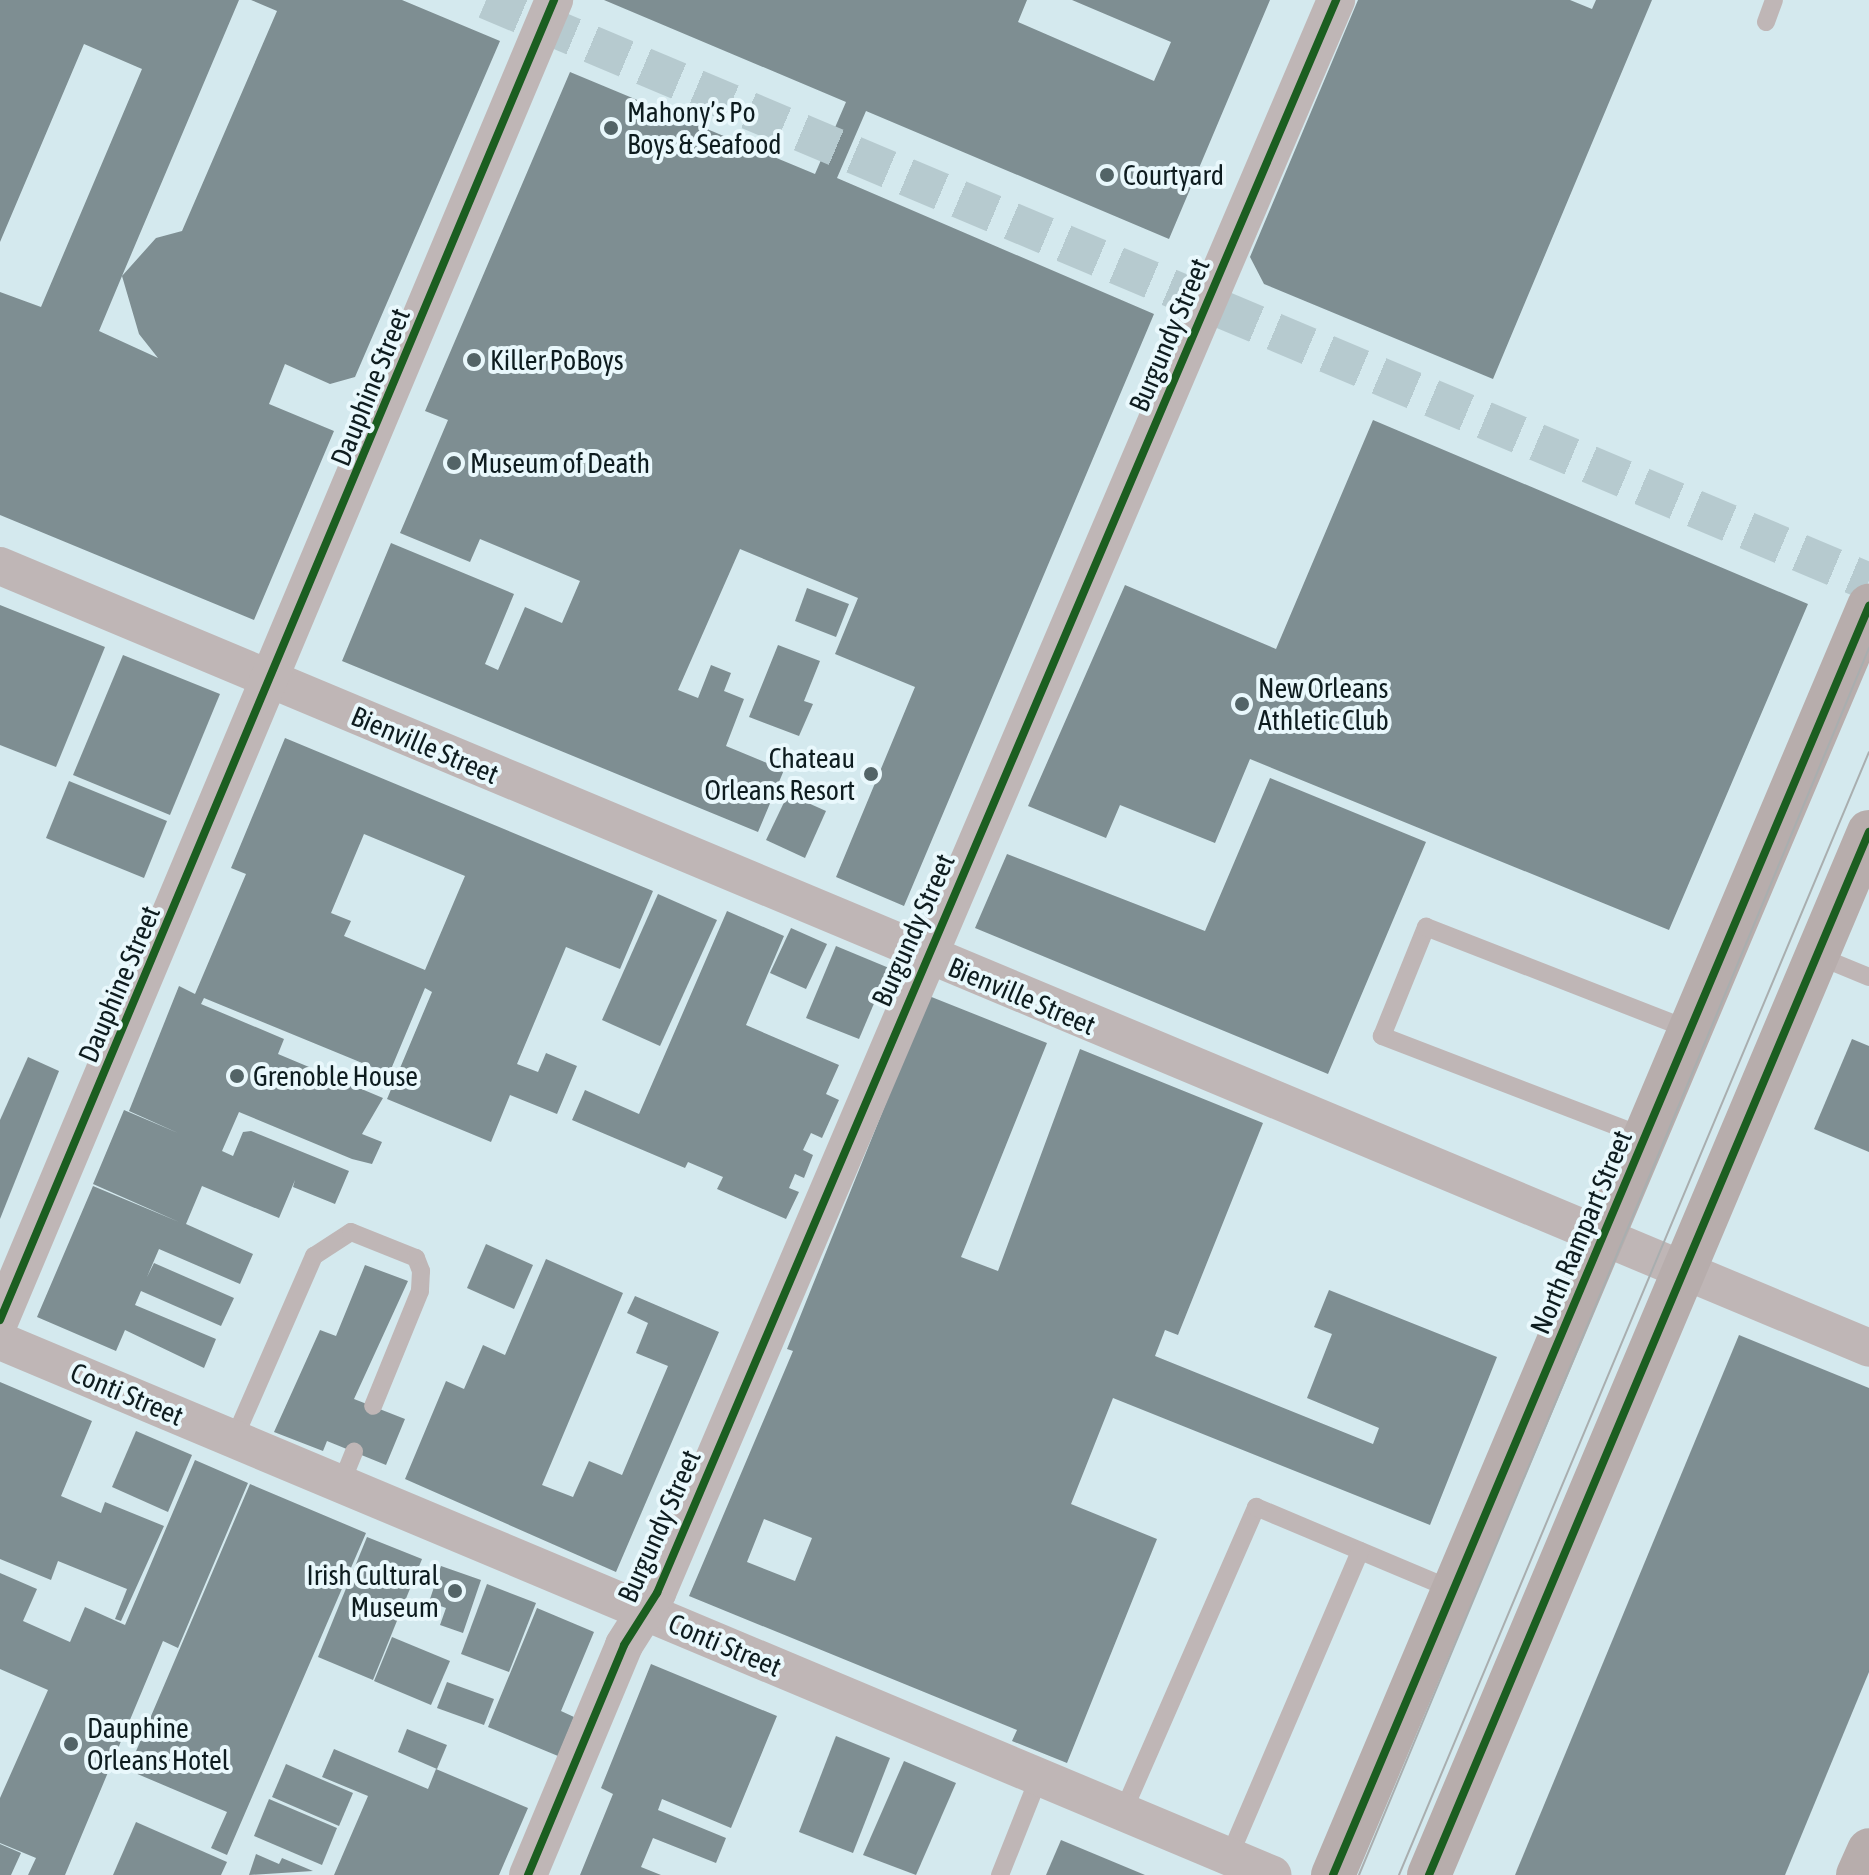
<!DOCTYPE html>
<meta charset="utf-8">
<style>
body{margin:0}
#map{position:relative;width:1869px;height:1875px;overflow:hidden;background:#d4e9ee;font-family:"Asap Condensed",sans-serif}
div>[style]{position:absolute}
.building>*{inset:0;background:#7e8e92}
.street-tunnel>*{height:38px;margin-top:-19px;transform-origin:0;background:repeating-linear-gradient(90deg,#b6cacf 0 38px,transparent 0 57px)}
.lane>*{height:18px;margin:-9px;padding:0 9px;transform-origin:9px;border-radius:9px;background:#bfb6b6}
.street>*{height:38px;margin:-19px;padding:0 19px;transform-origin:19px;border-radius:19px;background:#bfb6b6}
.secondary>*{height:44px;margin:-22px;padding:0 22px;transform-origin:22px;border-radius:22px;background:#b7adac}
.tram>*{height:2px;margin:-1px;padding:0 1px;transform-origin:1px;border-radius:1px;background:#a9aeaf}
.cycleway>*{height:8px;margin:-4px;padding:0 4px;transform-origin:4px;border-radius:4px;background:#1b5e20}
.dots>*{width:22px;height:22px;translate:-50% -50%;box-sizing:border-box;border:4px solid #e9f8fc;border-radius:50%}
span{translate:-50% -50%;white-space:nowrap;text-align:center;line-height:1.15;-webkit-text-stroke:8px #e9f8fc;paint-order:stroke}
.poi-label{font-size:28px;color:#0e1c1f}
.left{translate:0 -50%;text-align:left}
.right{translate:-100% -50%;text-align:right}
.street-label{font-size:28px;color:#0e1c1f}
</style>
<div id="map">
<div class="building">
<i style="clip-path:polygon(0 0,239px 0,122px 276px,99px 331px,158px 358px,139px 334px,122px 276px,156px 238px,182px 231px,277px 11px,251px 0,402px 0,500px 41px,355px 377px,330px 384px,285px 364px,269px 404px,334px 431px,254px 620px,0 515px,0 292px,41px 307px,142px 69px,84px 44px,0 242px)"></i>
<i style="clip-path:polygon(604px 0,1027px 0,1018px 22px,1154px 81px,1171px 42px,1072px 0,1270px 0,1169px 239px,866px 111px,837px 178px,1154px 314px,904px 906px,836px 877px,915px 687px,835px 654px,858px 598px,740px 549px,678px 690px,698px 698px,711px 665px,731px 673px,724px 691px,744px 699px,726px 746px,784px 770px,758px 832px,342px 661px,391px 543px,514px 594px,485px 664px,498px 670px,525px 607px,562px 623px,580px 581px,480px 539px,470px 562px,400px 533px,448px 420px,425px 411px,570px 72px,815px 174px,846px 102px)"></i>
<i style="clip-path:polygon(1358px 0,1570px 0,1592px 9px,1596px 0,1652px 0,1493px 379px,1264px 284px,1250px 257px)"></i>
<i style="clip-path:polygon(1373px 420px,1808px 604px,1669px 930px,1250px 759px,1215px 843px,1120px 805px,1106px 838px,1028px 806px,1125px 585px,1276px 649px)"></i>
<i style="clip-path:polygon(807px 588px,849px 604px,836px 637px,795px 621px)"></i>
<i style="clip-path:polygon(0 605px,105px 647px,56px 767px,0 745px)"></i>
<i style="clip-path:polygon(778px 645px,820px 661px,804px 701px,813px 704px,799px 736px,749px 717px)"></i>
<i style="clip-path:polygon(123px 655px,220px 694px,170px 815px,73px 775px)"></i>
<i style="clip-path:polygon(evenodd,285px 738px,653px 891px,620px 969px,566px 947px,517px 1064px,538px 1072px,546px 1053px,577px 1066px,557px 1114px,510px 1095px,491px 1142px,387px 1099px,432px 992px,425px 988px,389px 1074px,204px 998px,201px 1004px,284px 1039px,278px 1054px,383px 1098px,362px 1134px,382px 1142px,372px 1164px,352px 1159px,239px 1112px,222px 1151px,233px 1156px,243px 1132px,251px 1131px,349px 1171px,335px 1204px,293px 1187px,295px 1180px,279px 1218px,202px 1186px,186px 1224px,253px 1254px,240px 1284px,159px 1249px,147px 1277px,154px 1263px,234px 1298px,221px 1326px,141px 1291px,135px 1305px,216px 1339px,204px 1368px,125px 1330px,116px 1351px,37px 1317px,93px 1186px,179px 1222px,93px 1184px,124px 1110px,178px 1133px,129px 1111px,179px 986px,195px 994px,246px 874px,231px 868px,285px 738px,364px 834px,465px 876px,425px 970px,344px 936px,351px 921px,331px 913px,364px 834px)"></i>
<i style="clip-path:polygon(1270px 778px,1426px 842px,1328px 1074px,975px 928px,1007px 854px,1205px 931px)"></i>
<i style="clip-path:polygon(69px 781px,167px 821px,144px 878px,46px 838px)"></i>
<i style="clip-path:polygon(788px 794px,826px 811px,805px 858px,766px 840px)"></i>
<i style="clip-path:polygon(658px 894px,717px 920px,660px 1046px,602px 1020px)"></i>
<i style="clip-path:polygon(727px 911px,784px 936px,746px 1025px,839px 1065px,826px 1094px,839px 1100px,822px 1138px,811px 1133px,803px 1150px,813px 1155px,804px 1178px,795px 1174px,789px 1188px,799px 1192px,786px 1219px,717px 1189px,723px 1177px,688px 1162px,685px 1168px,572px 1120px,585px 1090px,639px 1114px)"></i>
<i style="clip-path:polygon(791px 928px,827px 944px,806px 989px,770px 973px)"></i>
<i style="clip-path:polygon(836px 946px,889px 968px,859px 1039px,806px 1018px)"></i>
<i style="clip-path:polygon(evenodd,929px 996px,1047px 1043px,961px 1257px,998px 1271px,1080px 1049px,1263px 1123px,1178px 1335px,1165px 1330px,1155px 1356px,1373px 1444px,1379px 1428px,1307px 1398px,1332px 1334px,1314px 1327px,1329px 1290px,1497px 1357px,1430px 1525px,1113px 1398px,1071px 1504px,1157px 1539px,1067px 1763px,1012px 1741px,1017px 1730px,689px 1596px,793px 1351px,787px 1349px,929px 996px,764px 1519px,812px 1538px,795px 1581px,747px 1562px,764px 1519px)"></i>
<i style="clip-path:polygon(1852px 1039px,1869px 1046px,1869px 1152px,1814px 1129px)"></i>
<i style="clip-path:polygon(28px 1057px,59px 1071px,0 1219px,0 1120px)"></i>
<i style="clip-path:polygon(486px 1244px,533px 1265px,514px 1309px,467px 1288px)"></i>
<i style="clip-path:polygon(546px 1259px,623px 1293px,542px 1485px,573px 1497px,589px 1461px,622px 1475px,668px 1366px,636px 1353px,648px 1323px,627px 1313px,635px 1296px,719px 1332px,616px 1572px,405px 1479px,446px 1381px,464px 1389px,483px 1345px,505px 1355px)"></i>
<i style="clip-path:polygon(365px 1265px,408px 1281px,354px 1399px,405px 1419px,386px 1465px,327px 1441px,323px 1451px,274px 1432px,320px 1330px,336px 1336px)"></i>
<i style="clip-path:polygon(1739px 1335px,1869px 1388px,1869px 1672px,1785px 1875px,1515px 1875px)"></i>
<i style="clip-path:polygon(0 1382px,92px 1421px,61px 1496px,101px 1513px,105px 1502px,164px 1526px,121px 1621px,115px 1619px,127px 1589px,58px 1561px,51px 1580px,0 1559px)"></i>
<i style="clip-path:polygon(136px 1431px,192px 1455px,168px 1512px,112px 1487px)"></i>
<i style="clip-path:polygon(195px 1460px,248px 1483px,178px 1648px,163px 1641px,65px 1875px,28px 1875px,36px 1858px,0 1843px,0 1798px,48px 1690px,0 1669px,0 1573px,37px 1589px,23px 1621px,70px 1642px,85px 1607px,125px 1625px)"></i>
<i style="clip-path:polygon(250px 1484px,366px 1533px,227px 1855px,211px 1848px,227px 1812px,128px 1770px)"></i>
<i style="clip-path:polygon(367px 1537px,422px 1559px,373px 1680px,318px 1657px)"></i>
<i style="clip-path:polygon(441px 1566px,481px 1580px,463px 1633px,440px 1625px,446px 1608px,429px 1602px)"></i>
<i style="clip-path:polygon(487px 1584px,536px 1603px,509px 1672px,461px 1654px)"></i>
<i style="clip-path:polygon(537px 1608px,594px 1632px,561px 1711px,574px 1717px,558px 1756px,488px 1727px)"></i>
<i style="clip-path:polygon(392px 1637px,450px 1661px,431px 1705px,374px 1681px)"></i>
<i style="clip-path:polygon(651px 1664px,777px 1716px,731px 1828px,662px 1799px,658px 1810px,726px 1838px,716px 1863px,653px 1838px,641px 1867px,661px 1875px,580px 1875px,613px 1794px,601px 1788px)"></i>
<i style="clip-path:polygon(447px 1682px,494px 1699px,484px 1725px,437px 1708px)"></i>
<i style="clip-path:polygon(407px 1729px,447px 1745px,437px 1769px,398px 1752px)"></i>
<i style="clip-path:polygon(836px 1736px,890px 1758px,853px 1853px,799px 1832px)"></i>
<i style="clip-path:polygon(334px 1749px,428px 1789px,436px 1769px,528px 1808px,499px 1875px,334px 1875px,368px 1796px,322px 1777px)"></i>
<i style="clip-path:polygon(904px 1761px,956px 1783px,916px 1875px,863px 1855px)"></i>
<i style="clip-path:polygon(286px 1764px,353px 1793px,339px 1826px,272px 1797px)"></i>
<i style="clip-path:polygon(269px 1799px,337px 1828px,322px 1865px,254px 1836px)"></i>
<i style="clip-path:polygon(136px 1822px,227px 1862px,221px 1875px,113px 1875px)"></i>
<i style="clip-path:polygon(1061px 1840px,1145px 1875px,1046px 1875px)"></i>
<i style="clip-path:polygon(0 1844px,21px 1853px,11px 1875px,0 1875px)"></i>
<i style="clip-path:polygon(256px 1854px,279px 1864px,282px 1858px,313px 1871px,249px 1875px)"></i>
</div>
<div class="street-tunnel">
<i style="left:486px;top:0;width:1500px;rotate:22.82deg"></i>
</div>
<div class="lane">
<i style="left:1766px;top:22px;width:23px;rotate:-70deg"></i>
<i style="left:1818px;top:956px;width:55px;rotate:22.4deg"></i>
<i style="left:1645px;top:1137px;width:282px;rotate:-159deg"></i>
<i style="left:1382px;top:1036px;width:118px;rotate:-68deg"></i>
<i style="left:1426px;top:927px;width:283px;rotate:21.3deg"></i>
<i style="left:234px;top:1439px;width:200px;rotate:-66.4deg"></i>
<i style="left:314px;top:1256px;width:44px;rotate:-33deg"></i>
<i style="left:351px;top:1232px;width:70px;rotate:21.8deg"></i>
<i style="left:416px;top:1258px;width:14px;rotate:69deg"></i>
<i style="left:421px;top:1271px;width:20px;rotate:93deg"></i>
<i style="left:420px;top:1291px;width:124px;rotate:112.2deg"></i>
<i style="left:341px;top:1484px;width:35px;rotate:-68deg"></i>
<i style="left:1123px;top:1812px;width:333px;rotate:-66.4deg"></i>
<i style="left:1256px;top:1507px;width:214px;rotate:22.8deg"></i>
<i style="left:1229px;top:1857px;width:333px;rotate:-66.8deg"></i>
<i style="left:1000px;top:1875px;width:105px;rotate:-68.3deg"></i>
</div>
<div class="street">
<i style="left:0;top:566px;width:2026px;rotate:22.7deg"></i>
<i style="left:0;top:1320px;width:1432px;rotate:-67.23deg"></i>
<i style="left:0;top:1341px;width:1380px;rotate:22.76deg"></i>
<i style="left:528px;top:1875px;width:249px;rotate:-67.3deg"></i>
<i style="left:624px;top:1645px;width:62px;rotate:-57.6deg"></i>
<i style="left:657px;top:1593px;width:1732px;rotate:-66.91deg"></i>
</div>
<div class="secondary">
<i style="left:1333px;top:1875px;width:1378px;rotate:-67.1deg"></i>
<i style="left:1429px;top:1875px;width:1132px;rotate:-67.13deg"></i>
<i style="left:1858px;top:1875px;width:27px;rotate:-66deg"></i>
</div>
<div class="tram">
<i style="left:1359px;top:1875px;width:1329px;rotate:-67.43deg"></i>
<i style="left:1399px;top:1875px;width:1217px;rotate:-67.29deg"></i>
</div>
<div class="cycleway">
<i style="left:0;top:1320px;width:1432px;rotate:-67.23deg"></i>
<i style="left:528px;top:1875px;width:249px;rotate:-67.3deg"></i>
<i style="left:624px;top:1645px;width:62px;rotate:-57.6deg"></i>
<i style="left:657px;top:1593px;width:1732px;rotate:-66.91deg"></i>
<i style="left:1333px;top:1875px;width:1378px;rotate:-67.1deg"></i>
<i style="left:1429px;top:1875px;width:1132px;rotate:-67.13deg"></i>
</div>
<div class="dots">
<i style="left:611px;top:128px;background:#536467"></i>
<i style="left:1107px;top:175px;background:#536467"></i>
<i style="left:474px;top:360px;background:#536467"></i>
<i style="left:454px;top:463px;background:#536467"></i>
<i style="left:1242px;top:704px;background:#536467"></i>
<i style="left:871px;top:774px;background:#536467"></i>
<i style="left:237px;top:1076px;background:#536467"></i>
<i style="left:455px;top:1591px;background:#536467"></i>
<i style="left:71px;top:1744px;background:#536467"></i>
</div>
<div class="poi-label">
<span class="left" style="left:627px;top:128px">Mahony’s Po<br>Boys &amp; Seafood</span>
<span class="left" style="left:1123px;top:175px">Courtyard</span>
<span class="left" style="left:490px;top:360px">Killer PoBoys</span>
<span class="left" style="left:470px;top:463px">Museum of Death</span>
<span class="left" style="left:1258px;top:704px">New Orleans<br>Athletic Club</span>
<span class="right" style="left:855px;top:774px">Chateau<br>Orleans Resort</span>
<span class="left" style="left:253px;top:1076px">Grenoble House</span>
<span class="right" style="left:439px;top:1591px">Irish Cultural<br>Museum</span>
<span class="left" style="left:87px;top:1744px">Dauphine<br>Orleans Hotel</span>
</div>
<div class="street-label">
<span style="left:1169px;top:335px;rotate:-67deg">Burgundy Street</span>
<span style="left:370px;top:387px;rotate:-68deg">Dauphine Street</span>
<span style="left:425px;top:745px;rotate:23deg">Bienville Street</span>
<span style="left:913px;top:930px;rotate:-66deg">Burgundy Street</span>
<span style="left:119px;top:984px;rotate:-67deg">Dauphine Street</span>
<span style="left:1022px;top:996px;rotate:23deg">Bienville Street</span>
<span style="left:1581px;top:1232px;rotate:-67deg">North Rampart Street</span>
<span style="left:127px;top:1394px;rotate:23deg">Conti Street</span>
<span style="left:659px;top:1526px;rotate:-66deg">Burgundy Street</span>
<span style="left:725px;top:1645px;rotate:23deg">Conti Street</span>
</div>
</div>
